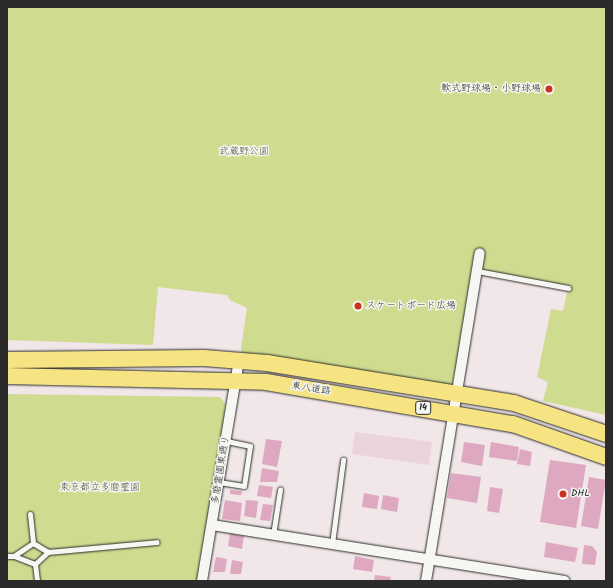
<!DOCTYPE html>
<meta charset="utf-8">
<style>
body{margin:0}
#map{position:relative;width:613px;height:588px;overflow:hidden;background:#f1e6e8;font-family:Kalam,"Klee One",sans-serif}
div>[style]{position:absolute}
.built>*{inset:0;background:#ebd3dc}
.green>*{inset:0;background:#cfdb8f}
.building>*{inset:0;background:#dea8c0}
.roads{filter:drop-shadow(0 0 1px #2b2b2b) drop-shadow(0 0 1px #2b2b2b)}
.service>*{height:5px;margin:-2.5px;padding:0 2.5px;transform-origin:2.5px;border-radius:2.5px;background:#f6f6f2}
.minor>*{height:10px;margin:-5px;padding:0 5px;transform-origin:5px;border-radius:5px;background:#f6f6f2}
.primary>*{height:16px;margin:-8px;padding:0 8px;transform-origin:8px;border-radius:8px;background:#f6e381}
.dots>*{width:11px;height:11px;translate:-50% -50%;box-sizing:border-box;border:2px solid #f6f6f2;border-radius:50%}
span{translate:-50% -50%;white-space:nowrap;text-align:center;line-height:1.15;-webkit-text-stroke:3px #f6f6f2;paint-order:stroke}
.shield-label span{padding:1px 3px;background:#f6f6f2;border:1px solid;border-radius:3px;-webkit-text-stroke-width:0}
.shield-label{font-size:9px;color:#2b2b2b;font-weight:700}
.poi-label{font-size:10px;color:#2b2b2b}
.right{translate:-100% -50%;text-align:right}
.left{translate:0 -50%;text-align:left}
.park-label{font-size:10px;color:#545744}
.street-label{font-size:10px;color:#2b2b2b}
.frame{position:absolute;inset:0;border:8px solid #2b2b2b;pointer-events:none}
</style>
<div id="map">
<div class="built">
<i style="clip-path:polygon(355px 432px,432px 442px,429px 465px,352px 454px)"></i>
</div>
<div class="green">
<i style="clip-path:polygon(7px 7px,606px 7px,606px 415px,543px 401px,548px 382px,537px 377px,551px 309px,563px 311px,568px 288px,477px 271px,451px 389px,243px 357px,241px 349px,247px 308px,230px 300px,227px 295px,158px 287px,153px 345px,7px 340px)"></i>
<i style="clip-path:polygon(7px 394px,220px 397px,226px 405px,197px 581px,7px 581px)"></i>
</div>
<div class="building">
<i style="clip-path:polygon(266px 439px,282px 441px,277px 467px,262px 464px)"></i>
<i style="clip-path:polygon(464px 442px,485px 445px,482px 466px,461px 462px)"></i>
<i style="clip-path:polygon(491px 442px,519px 447px,517px 461px,489px 457px)"></i>
<i style="clip-path:polygon(520px 449px,532px 452px,530px 466px,517px 464px)"></i>
<i style="clip-path:polygon(550px 460px,586px 465px,576px 528px,540px 522px)"></i>
<i style="clip-path:polygon(262px 468px,279px 471px,277px 482px,260px 482px)"></i>
<i style="clip-path:polygon(451px 473px,481px 477px,477px 503px,447px 498px)"></i>
<i style="clip-path:polygon(589px 477px,606px 480px,598px 529px,581px 526px)"></i>
<i style="clip-path:polygon(259px 485px,273px 487px,271px 498px,257px 496px)"></i>
<i style="clip-path:polygon(490px 487px,503px 489px,499px 513px,487px 511px)"></i>
<i style="clip-path:polygon(230px 490px,242px 491px,241px 495px,230px 494px)"></i>
<i style="clip-path:polygon(364px 493px,379px 496px,377px 509px,362px 507px)"></i>
<i style="clip-path:polygon(383px 495px,399px 498px,397px 512px,381px 509px)"></i>
<i style="clip-path:polygon(225px 500px,242px 503px,240px 521px,222px 519px)"></i>
<i style="clip-path:polygon(246px 500px,258px 501px,256px 518px,244px 516px)"></i>
<i style="clip-path:polygon(263px 504px,273px 505px,270px 521px,260px 520px)"></i>
<i style="clip-path:polygon(230px 533px,244px 536px,242px 549px,228px 546px)"></i>
<i style="clip-path:polygon(546px 542px,578px 548px,575px 562px,544px 557px)"></i>
<i style="clip-path:polygon(584px 545px,592px 546px,597px 552px,595px 565px,582px 564px)"></i>
<i style="clip-path:polygon(355px 556px,374px 560px,372px 572px,353px 569px)"></i>
<i style="clip-path:polygon(216px 557px,227px 559px,225px 572px,213px 572px)"></i>
<i style="clip-path:polygon(232px 560px,243px 562px,241px 574px,230px 574px)"></i>
<i style="clip-path:polygon(375px 575px,391px 577px,390px 581px,374px 581px)"></i>
</div>
<div class="roads">
<div class="service">
<i style="left:477px;top:271px;width:93px;rotate:10.6deg"></i>
<i style="left:219px;top:482px;width:25px;rotate:9deg"></i>
<i style="left:244px;top:486px;width:40px;rotate:-81.5deg"></i>
<i style="left:250px;top:446px;width:25px;rotate:-168deg"></i>
<i style="left:30px;top:514px;width:29px;rotate:84deg"></i>
<i style="left:273px;top:535px;width:46px;rotate:-81.2deg"></i>
<i style="left:332px;top:544px;width:85px;rotate:-82.5deg"></i>
<i style="left:48px;top:552px;width:17px;rotate:-149deg"></i>
<i style="left:33px;top:543px;width:23px;rotate:146deg"></i>
<i style="left:14px;top:556px;width:22px;rotate:21deg"></i>
<i style="left:35px;top:564px;width:18px;rotate:-43deg"></i>
<i style="left:48px;top:552px;width:109px;rotate:-5.2deg"></i>
<i style="left:7px;top:556px;width:7px"></i>
<i style="left:35px;top:564px;width:17px;rotate:83deg"></i>
</div>
<div class="minor">
<i style="left:212px;top:525px;width:357px;rotate:9deg"></i>
<i style="left:202px;top:581px;width:224px;rotate:-80.5deg"></i>
<i style="left:426px;top:581px;width:332px;rotate:-80.7deg"></i>
</div>
<div class="primary">
<i style="left:7px;top:360px;width:197px;rotate:-0.6deg"></i>
<i style="left:204px;top:358px;width:63px;rotate:4.5deg"></i>
<i style="left:267px;top:363px;width:250px;rotate:9.2deg"></i>
<i style="left:514px;top:403px;width:97px;rotate:18.6deg"></i>
<i style="left:7px;top:376px;width:259px;rotate:1.3deg"></i>
<i style="left:266px;top:382px;width:251px;rotate:9.7deg"></i>
<i style="left:513px;top:424px;width:99px;rotate:19.5deg"></i>
</div>
</div>
<div class="dots">
<i style="left:549px;top:89px;background:#c8321e"></i>
<i style="left:358px;top:306px;background:#c8321e"></i>
<i style="left:563px;top:494px;background:#c8321e"></i>
</div>
<div class="shield-label">
<span style="left:423px;top:408px">14</span>
</div>
<div class="poi-label">
<span class="right" style="left:541px;top:89px">軟式野球場・小野球場</span>
<span class="left" style="left:366px;top:306px">スケートボード広場</span>
<span class="left" style="left:571px;top:494px">DHL</span>
</div>
<div class="park-label">
<span style="left:244px;top:152px">武蔵野公園</span>
<span style="left:100px;top:488px">東京都立多磨霊園</span>
</div>
<div class="street-label">
<span style="left:311px;top:389px;rotate:9deg">東八道路</span>
<span style="left:221px;top:470px;rotate:-81deg">多磨霊園東通り</span>
</div>
<div class="frame"></div>
</div>
